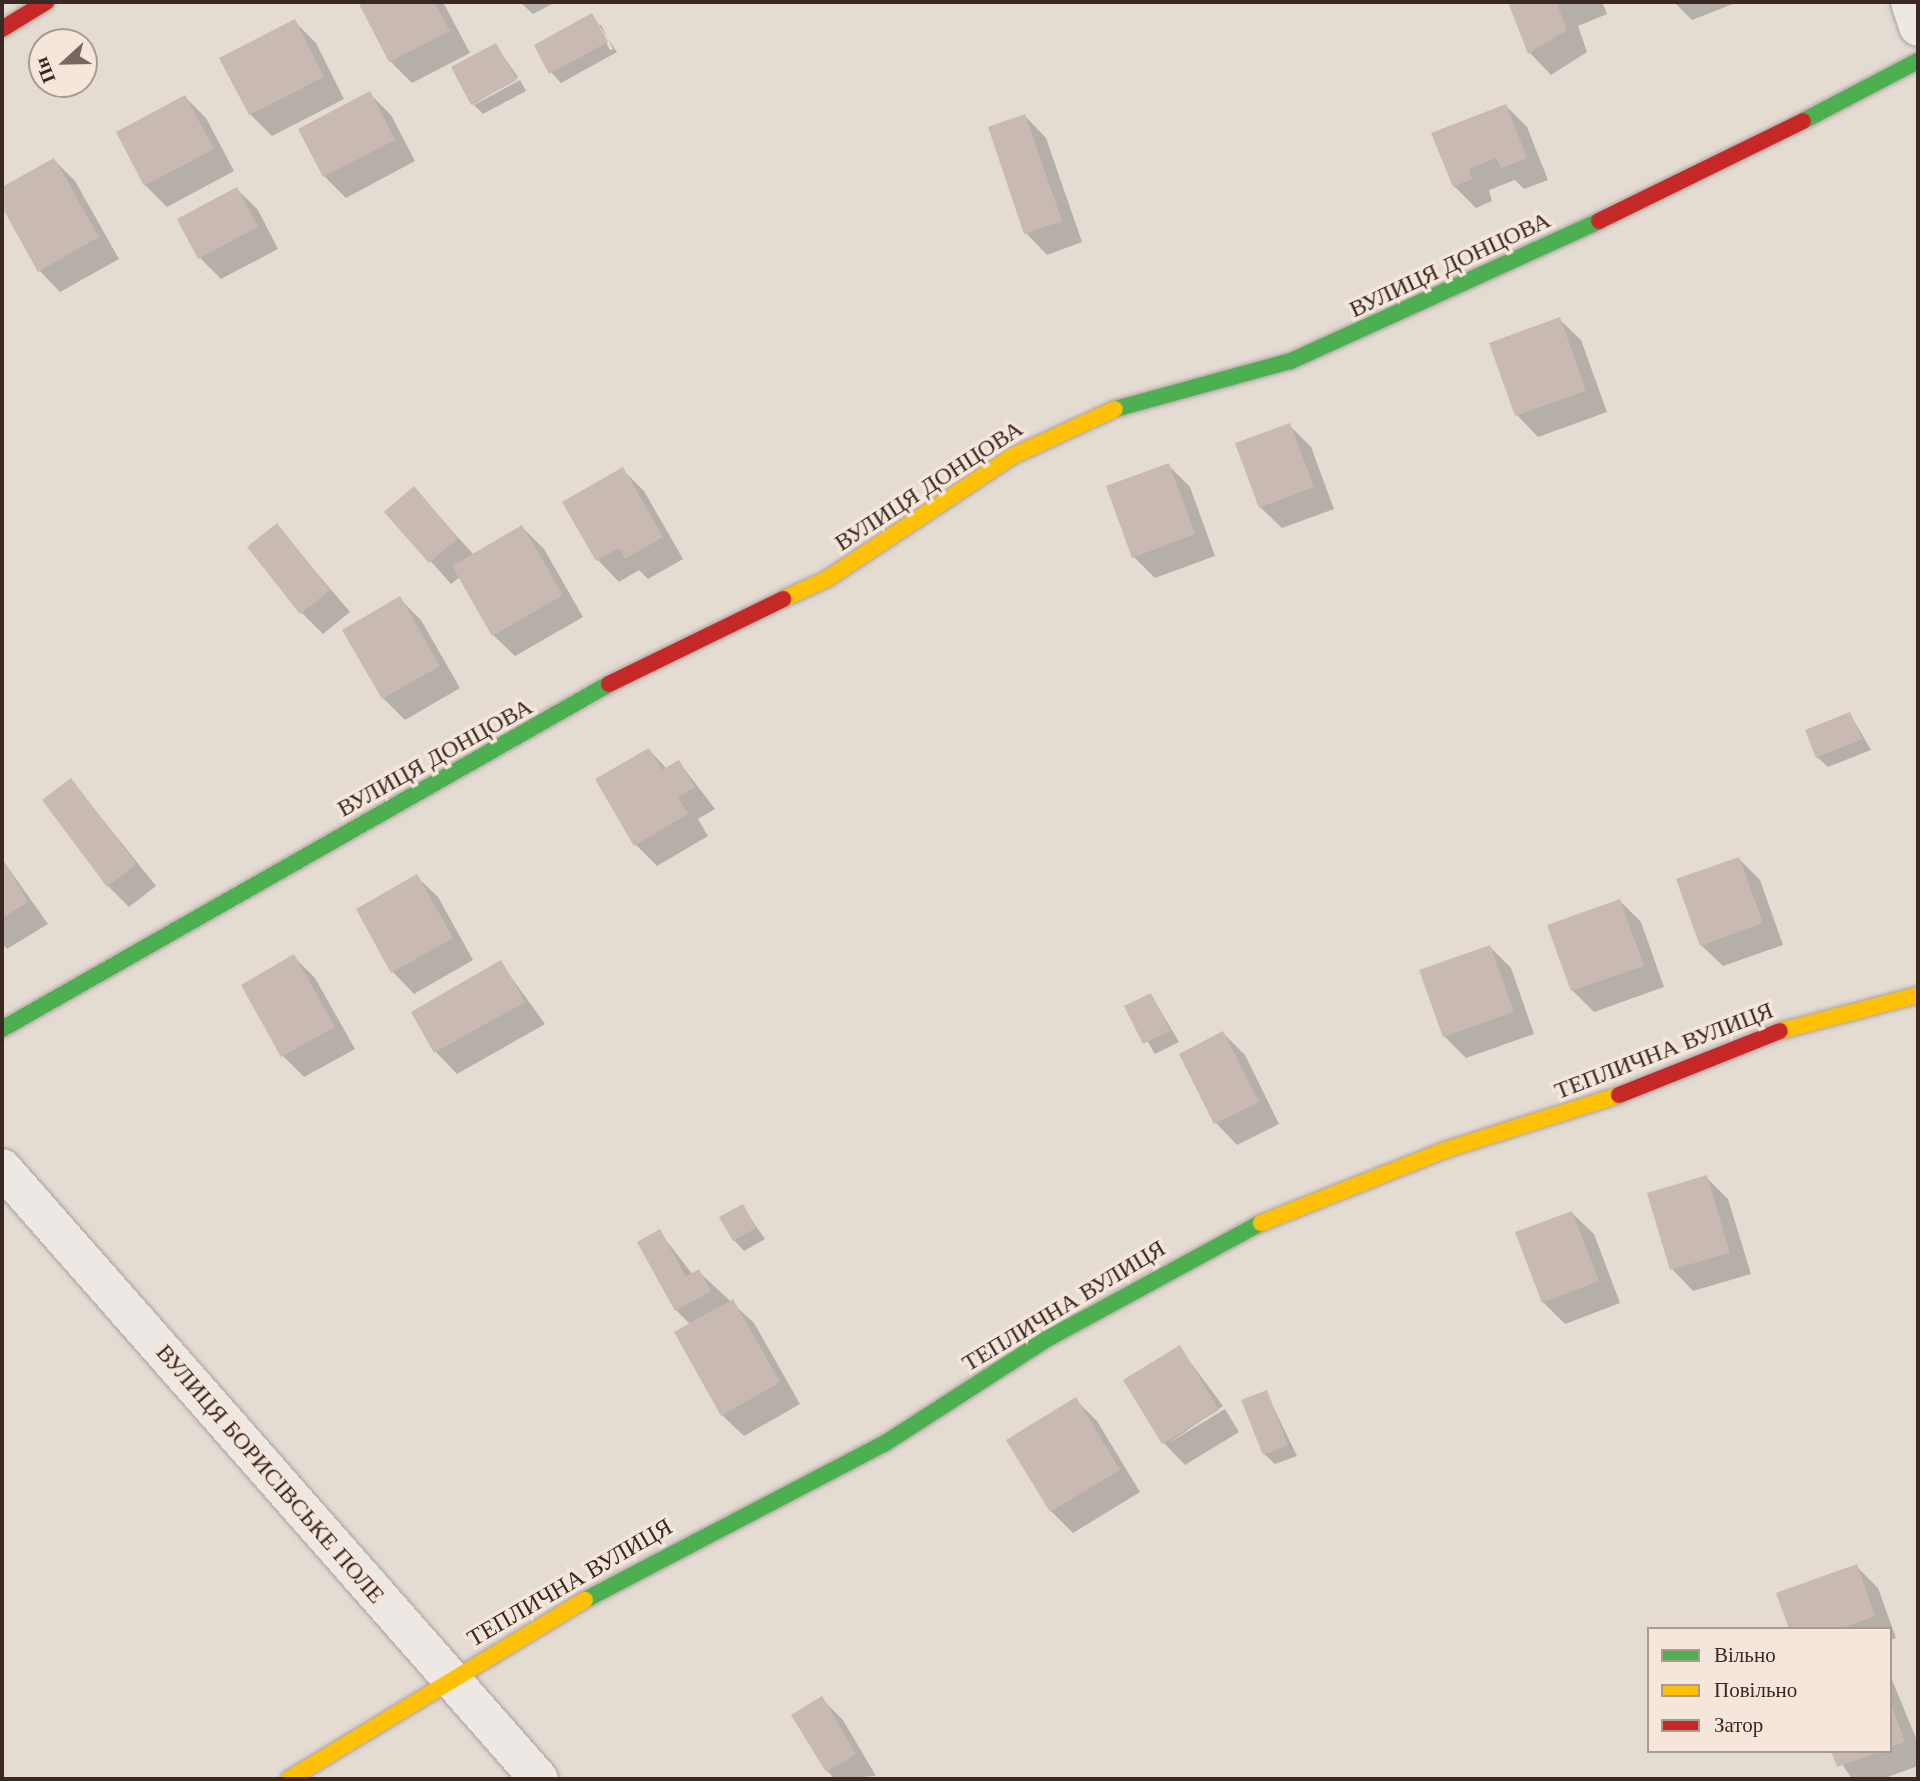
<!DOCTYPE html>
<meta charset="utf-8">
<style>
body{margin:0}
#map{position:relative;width:1920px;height:1781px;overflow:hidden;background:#e4dbd3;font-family:Georgia,serif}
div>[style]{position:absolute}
.shadow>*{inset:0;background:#0003}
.building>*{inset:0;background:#c8b9b3}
.roads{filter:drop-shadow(0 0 2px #aaa19b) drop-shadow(0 0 2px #aaa19b)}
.street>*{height:38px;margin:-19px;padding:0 19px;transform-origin:19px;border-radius:19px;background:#ede8e3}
.fast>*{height:16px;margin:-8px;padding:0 8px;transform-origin:8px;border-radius:8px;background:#4caf50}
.slow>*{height:16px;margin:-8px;padding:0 8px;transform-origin:8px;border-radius:8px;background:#ffc107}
.jam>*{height:16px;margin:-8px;padding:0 8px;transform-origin:8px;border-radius:8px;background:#c62828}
span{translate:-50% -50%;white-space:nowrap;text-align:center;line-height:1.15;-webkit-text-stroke:7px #f4e6da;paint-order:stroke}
.street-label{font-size:24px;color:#3a2822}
.frame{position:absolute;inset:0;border:4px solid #3a2822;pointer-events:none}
.legend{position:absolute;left:1647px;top:1627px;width:245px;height:126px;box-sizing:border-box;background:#f4e6da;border:2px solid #aa9a90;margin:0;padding:9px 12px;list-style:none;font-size:21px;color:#3a2822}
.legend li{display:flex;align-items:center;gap:14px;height:35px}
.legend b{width:35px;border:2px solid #aa9a90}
.north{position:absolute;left:28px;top:28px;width:70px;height:70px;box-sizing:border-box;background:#f4e6da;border:2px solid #aa9a90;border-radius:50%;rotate:248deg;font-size:19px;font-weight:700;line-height:28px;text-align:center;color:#3a2822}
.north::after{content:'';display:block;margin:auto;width:24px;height:32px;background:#766760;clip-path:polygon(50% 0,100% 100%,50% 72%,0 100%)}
</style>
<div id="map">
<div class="shadow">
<i style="clip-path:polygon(360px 2px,443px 2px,470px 53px,412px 83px,390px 61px)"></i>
<i style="clip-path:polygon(520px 2px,556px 2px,533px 14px)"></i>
<i style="clip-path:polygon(1510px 2px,1602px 2px,1607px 14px,1578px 26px,1587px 52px,1551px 75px,1530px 53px)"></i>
<i style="clip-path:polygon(1674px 2px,1738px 2px,1692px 20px)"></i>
<i style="clip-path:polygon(evenodd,592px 15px,617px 52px,561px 83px,551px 72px,592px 15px,597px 25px,601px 25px,613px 49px,610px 50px,597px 25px)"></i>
<i style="clip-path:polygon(294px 21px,316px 43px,344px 99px,272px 136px,250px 114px)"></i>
<i style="clip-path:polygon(495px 45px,518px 77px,473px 105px,472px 104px)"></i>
<i style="clip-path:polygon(520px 80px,526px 91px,483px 114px,474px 105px)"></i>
<i style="clip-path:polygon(370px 94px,391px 115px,415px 161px,346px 198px,324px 176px)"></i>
<i style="clip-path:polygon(185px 97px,206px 118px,234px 171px,167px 207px,145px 185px,118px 133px)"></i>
<i style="clip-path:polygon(1506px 106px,1527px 127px,1548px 180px,1524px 189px,1515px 180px,1489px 190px,1492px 201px,1476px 208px,1454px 186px)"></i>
<i style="clip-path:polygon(1025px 116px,1046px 138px,1082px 242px,1047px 255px,1026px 233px)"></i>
<i style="clip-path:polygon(54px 160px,75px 181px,119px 259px,60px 292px,39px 270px,2px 204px,2px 189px)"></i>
<i style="clip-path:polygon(237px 189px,258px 210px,278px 249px,221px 279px,200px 258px)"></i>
<i style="clip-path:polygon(1559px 319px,1581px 340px,1607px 412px,1538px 437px,1517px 415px,1491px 344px)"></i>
<i style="clip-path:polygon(1289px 425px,1311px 447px,1334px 509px,1282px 528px,1260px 507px)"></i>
<i style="clip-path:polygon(1168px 465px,1190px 487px,1215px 556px,1155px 578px,1134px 557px)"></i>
<i style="clip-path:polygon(623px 470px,644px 491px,683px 559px,648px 579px,639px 570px,619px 582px,598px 560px,564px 503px)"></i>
<i style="clip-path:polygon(414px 489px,474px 555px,522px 527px,544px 549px,583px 617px,515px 656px,493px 635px,460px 577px,451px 584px,387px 512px)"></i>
<i style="clip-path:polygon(276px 525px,350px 612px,323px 634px,302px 613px)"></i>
<i style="clip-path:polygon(400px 599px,421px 620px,460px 688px,405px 720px,383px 698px,344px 631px)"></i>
<i style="clip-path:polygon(1850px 714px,1871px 750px,1828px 767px,1817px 757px)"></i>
<i style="clip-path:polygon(649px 750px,667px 769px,679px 762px,715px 809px,698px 819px,708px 836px,657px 866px,636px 845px)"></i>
<i style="clip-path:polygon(71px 780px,156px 886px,129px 907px,108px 886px)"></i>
<i style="clip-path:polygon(2px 859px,48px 924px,7px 949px,2px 943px)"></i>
<i style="clip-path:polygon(1739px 859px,1760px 880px,1783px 945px,1723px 966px,1701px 945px)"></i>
<i style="clip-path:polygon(416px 876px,438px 897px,473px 960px,414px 994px,393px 972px,358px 909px)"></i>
<i style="clip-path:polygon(1620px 901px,1641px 922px,1664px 987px,1594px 1012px,1573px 991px,1550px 926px)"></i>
<i style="clip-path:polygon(1490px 947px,1511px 968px,1534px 1034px,1466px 1058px,1444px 1036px)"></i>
<i style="clip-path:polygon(294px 957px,315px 978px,355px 1049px,304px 1077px,283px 1056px)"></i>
<i style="clip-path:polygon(501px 963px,545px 1024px,457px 1074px,436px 1052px,413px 1012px)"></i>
<i style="clip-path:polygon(1151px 995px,1179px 1042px,1155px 1054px,1127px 1007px)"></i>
<i style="clip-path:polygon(1223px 1033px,1245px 1055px,1279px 1124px,1237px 1145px,1216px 1123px,1181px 1054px)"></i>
<i style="clip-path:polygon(1706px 1177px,1728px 1199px,1751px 1274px,1693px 1291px,1672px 1269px)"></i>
<i style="clip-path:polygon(742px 1206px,765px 1239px,744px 1251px,734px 1240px)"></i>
<i style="clip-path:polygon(1572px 1213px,1594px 1234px,1620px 1303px,1565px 1324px,1543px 1302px)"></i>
<i style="clip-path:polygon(659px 1231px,693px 1275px,699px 1272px,754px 1323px,800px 1404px,744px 1436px,722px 1415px,691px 1325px,676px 1310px)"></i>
<i style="clip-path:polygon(1179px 1347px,1223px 1406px,1167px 1444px,1225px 1409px,1239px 1432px,1185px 1465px,1164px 1443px,1126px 1380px)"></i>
<i style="clip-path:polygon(1266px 1392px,1297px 1456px,1275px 1464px,1264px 1454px)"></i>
<i style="clip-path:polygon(1076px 1400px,1097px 1421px,1140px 1492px,1073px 1533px,1051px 1511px)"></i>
<i style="clip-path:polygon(1856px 1566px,1878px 1588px,1896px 1638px,1890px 1640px,1890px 1629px,1791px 1629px)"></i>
<i style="clip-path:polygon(1890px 1675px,1918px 1743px,1918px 1766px,1882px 1779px,1852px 1779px,1833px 1751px,1890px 1751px)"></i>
<i style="clip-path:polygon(822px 1699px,843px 1720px,876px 1776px,835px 1779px,827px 1771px)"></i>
</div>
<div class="building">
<i style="clip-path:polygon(358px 2px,434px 2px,450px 31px,389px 62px)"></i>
<i style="clip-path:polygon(1508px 2px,1563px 2px,1557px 4px,1567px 30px,1528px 54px)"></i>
<i style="clip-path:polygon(592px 13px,608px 42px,549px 74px,534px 45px)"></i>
<i style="clip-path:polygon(295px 19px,324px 77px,249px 115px,219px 58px)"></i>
<i style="clip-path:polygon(496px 43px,517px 80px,471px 105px,451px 67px)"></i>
<i style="clip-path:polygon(370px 91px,395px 140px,323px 177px,298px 129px)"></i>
<i style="clip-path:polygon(185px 95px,214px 149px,144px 186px,116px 132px)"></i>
<i style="clip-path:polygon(1506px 104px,1527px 158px,1501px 168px,1496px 158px,1469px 169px,1472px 179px,1453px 187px,1431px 133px)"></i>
<i style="clip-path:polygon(1025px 114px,1062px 221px,1024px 234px,988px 127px)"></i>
<i style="clip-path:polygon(54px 158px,99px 237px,38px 272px,2px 207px,2px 187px)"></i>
<i style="clip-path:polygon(237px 187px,258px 227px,198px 259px,177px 219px)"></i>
<i style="clip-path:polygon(1560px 317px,1586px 391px,1515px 416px,1489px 343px)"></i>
<i style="clip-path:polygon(1290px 423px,1314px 487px,1259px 508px,1235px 443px)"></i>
<i style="clip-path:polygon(1169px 463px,1195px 534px,1132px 558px,1106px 486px)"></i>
<i style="clip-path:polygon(623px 467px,663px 537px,625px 559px,619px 548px,596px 561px,562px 502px)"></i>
<i style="clip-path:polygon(414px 486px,458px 538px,429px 563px,384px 512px)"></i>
<i style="clip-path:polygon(277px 523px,330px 590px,300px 614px,247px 547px)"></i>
<i style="clip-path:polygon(522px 525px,563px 595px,492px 636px,452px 566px)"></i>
<i style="clip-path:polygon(400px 596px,440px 666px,382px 699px,342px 630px)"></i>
<i style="clip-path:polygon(1850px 712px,1862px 739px,1816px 758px,1805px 730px)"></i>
<i style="clip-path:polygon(649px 748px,662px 770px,679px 760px,695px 787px,678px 797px,688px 814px,634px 846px,595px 779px)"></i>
<i style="clip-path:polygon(71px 778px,136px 864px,107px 887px,42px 800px)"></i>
<i style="clip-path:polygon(1739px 857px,1763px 923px,1700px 946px,1676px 879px)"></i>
<i style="clip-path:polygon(2px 858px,28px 902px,2px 918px)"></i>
<i style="clip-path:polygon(417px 874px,453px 938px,391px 973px,356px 909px)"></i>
<i style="clip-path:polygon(1620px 899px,1644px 966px,1571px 991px,1547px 925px)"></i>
<i style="clip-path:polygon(1490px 945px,1514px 1012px,1443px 1037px,1419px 970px)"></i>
<i style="clip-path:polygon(294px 954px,335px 1027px,281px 1057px,241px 985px)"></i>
<i style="clip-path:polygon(501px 960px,525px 1002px,434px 1053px,411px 1012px)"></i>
<i style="clip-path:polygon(1151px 993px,1170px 1031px,1143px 1044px,1124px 1006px)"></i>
<i style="clip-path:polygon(1223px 1031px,1259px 1102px,1214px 1124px,1179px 1054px)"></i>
<i style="clip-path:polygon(1707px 1175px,1730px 1253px,1670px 1270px,1647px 1193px)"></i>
<i style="clip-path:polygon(743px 1204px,756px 1228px,733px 1241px,719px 1217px)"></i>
<i style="clip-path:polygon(1572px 1211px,1599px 1281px,1542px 1303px,1515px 1232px)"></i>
<i style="clip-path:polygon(660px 1229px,686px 1277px,699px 1269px,711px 1291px,675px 1311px,637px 1242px)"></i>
<i style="clip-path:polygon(733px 1299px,780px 1382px,721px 1416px,674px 1332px)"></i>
<i style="clip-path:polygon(1180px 1345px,1219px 1410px,1162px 1444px,1123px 1380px)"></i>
<i style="clip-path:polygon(1267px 1390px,1288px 1445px,1263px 1455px,1241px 1400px)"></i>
<i style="clip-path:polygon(1076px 1397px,1120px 1470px,1050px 1512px,1006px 1440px)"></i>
<i style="clip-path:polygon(1857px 1564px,1875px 1616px,1840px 1629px,1789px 1629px,1776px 1593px)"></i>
<i style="clip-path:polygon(822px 1696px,856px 1754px,826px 1772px,791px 1715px)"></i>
<i style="clip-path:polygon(1890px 1701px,1905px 1742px,1890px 1747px)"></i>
<i style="clip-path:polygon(1831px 1751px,1878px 1751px,1879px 1752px,1837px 1767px)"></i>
</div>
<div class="roads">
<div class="street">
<i style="left:1910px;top:2px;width:26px;rotate:72deg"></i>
<i style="left:2px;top:1168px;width:813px;rotate:48.69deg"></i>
</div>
<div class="fast">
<i style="left:1803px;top:121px;width:130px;rotate:-27.6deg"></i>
<i style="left:1115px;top:409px;width:182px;rotate:-15.3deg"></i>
<i style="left:1291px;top:361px;width:338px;rotate:-24.4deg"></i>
<i style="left:2px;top:1029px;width:698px;rotate:-29.61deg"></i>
<i style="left:585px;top:1600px;width:337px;rotate:-27.6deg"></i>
<i style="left:884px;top:1444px;width:194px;rotate:-32.8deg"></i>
<i style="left:1047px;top:1339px;width:243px;rotate:-28.5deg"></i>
</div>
<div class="slow">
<i style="left:783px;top:599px;width:48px;rotate:-24.4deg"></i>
<i style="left:827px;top:579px;width:223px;rotate:-33.5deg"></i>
<i style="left:1013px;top:456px;width:112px;rotate:-24.7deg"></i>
<i style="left:1780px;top:1031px;width:143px;rotate:-14.6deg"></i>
<i style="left:1261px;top:1223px;width:198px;rotate:-21.6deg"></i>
<i style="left:1445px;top:1150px;width:182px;rotate:-17.5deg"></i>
<i style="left:289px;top:1779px;width:346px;rotate:-31.2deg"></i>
</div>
<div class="jam">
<i style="left:2px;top:29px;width:52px;rotate:-31.5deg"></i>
<i style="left:1599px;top:221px;width:227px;rotate:-26.1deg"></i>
<i style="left:609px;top:684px;width:194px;rotate:-26deg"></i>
<i style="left:1619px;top:1095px;width:173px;rotate:-21.7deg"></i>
</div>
</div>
<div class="street-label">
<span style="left:1450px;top:265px;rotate:-25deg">ВУЛИЦЯ ДОНЦОВА</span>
<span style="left:929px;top:486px;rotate:-33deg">ВУЛИЦЯ ДОНЦОВА</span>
<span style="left:435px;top:758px;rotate:-29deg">ВУЛИЦЯ ДОНЦОВА</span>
<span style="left:1664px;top:1051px;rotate:-21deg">ТЕПЛИЧНА ВУЛИЦЯ</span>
<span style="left:1064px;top:1306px;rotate:-31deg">ТЕПЛИЧНА ВУЛИЦЯ</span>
<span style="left:270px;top:1474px;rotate:49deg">ВУЛИЦЯ БОРИСІВСЬКЕ ПОЛЕ</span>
<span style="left:570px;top:1583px;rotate:-30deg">ТЕПЛИЧНА ВУЛИЦЯ</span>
</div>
<div class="frame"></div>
<ul class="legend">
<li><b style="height:9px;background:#4caf50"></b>Вільно</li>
<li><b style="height:9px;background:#ffc107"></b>Повільно</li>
<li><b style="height:9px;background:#c62828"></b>Затор</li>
</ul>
<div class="north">Пн</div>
</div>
